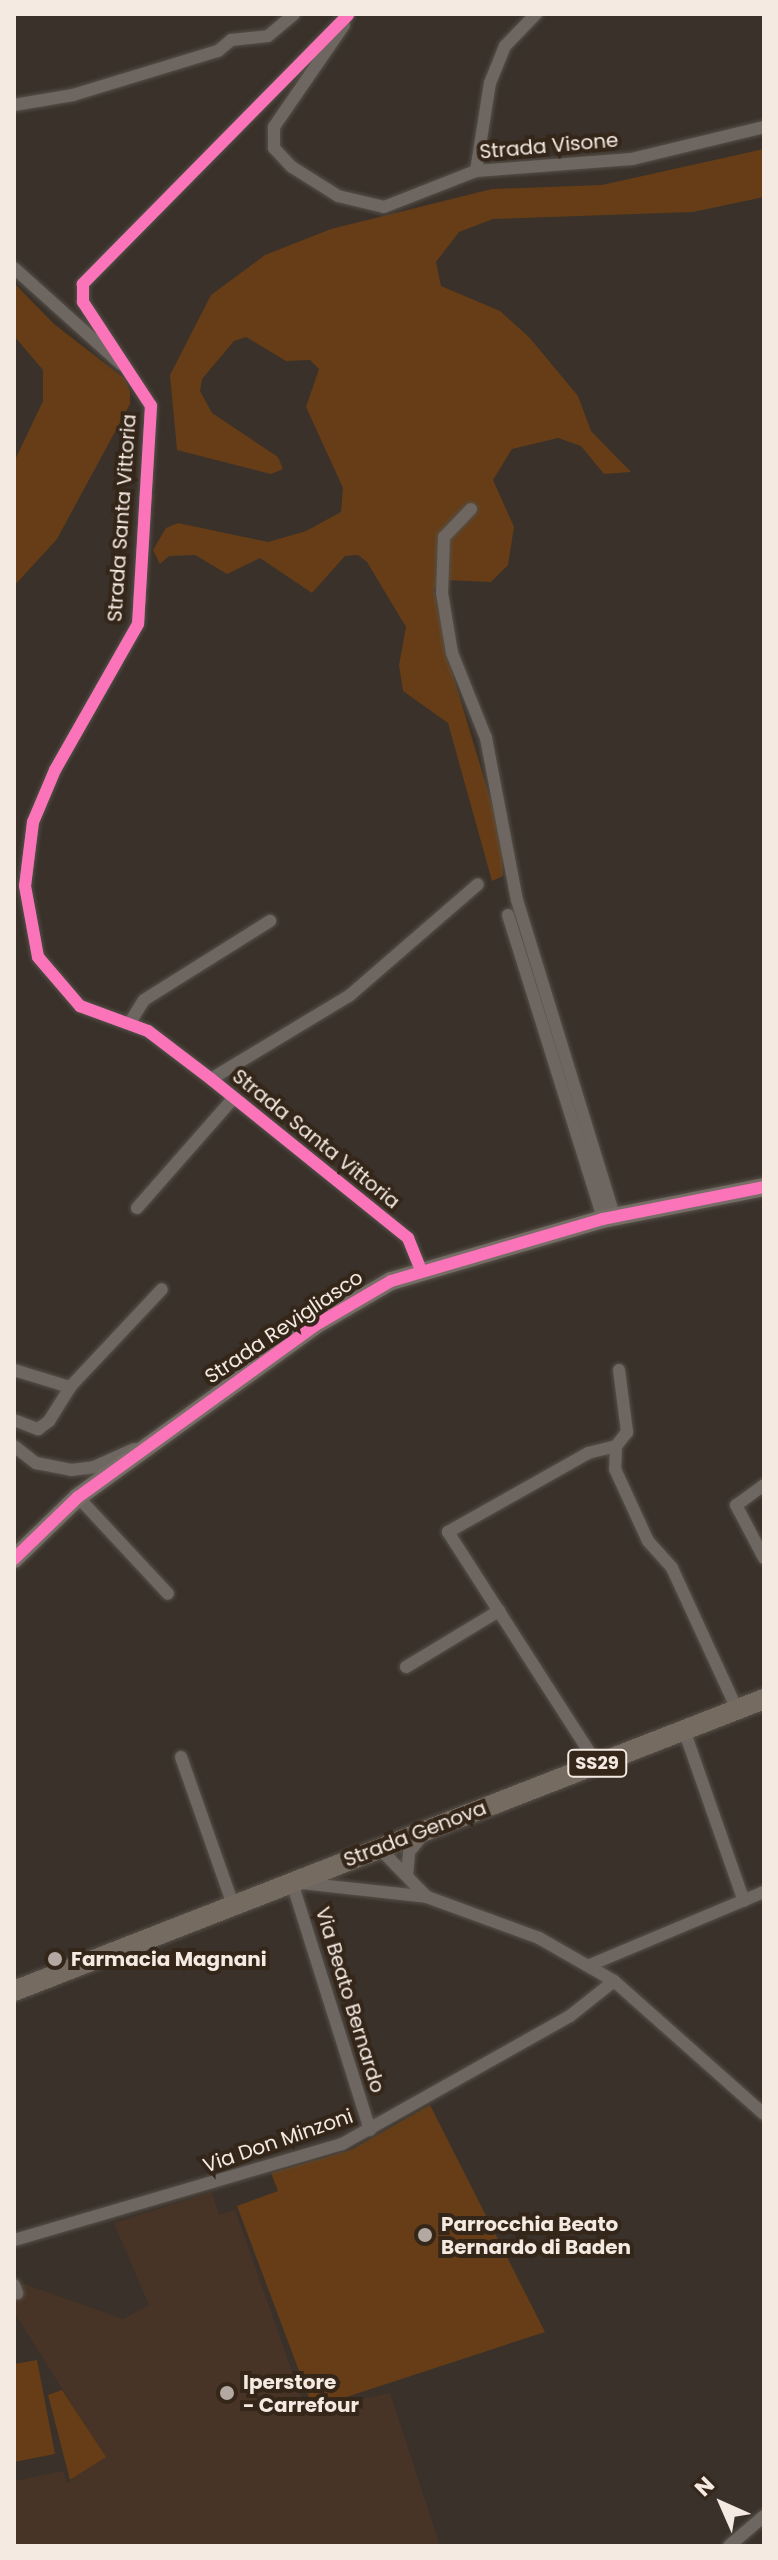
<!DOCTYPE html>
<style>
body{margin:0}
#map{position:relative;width:778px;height:2560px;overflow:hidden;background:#39312a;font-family:Poppins,sans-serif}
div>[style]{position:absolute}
.built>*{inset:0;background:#483426}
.green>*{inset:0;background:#663d16}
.roads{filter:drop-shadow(0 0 2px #565049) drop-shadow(0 0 2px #565049)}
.street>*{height:12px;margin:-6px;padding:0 6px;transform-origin:6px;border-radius:6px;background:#6e6761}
.secondary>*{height:18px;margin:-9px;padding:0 9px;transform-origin:9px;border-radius:9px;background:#766d66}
.primary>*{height:20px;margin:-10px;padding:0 10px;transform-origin:10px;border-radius:10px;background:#766b60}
.cycleway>*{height:12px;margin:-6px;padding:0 6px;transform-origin:6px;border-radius:6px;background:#fb73b8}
.dots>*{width:22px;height:22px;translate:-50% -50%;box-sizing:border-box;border:4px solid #35261a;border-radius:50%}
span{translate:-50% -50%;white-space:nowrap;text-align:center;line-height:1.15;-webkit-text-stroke:8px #35261a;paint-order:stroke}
.shield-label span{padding:2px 6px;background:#35261a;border:2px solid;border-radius:6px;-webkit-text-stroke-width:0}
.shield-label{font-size:18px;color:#f4eae2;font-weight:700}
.street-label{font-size:20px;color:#f4eae2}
.poi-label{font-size:20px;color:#f4eae2;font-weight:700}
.left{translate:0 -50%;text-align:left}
.frame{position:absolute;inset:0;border:16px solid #f4eae2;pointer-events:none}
.north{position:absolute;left:682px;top:2464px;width:80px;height:80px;-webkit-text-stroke:6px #35261a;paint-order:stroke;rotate:315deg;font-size:22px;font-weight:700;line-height:32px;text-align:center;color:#f4eae2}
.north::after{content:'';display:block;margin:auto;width:28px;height:36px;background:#f4eae2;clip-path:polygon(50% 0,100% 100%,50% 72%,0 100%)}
</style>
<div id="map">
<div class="built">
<i style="clip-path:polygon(212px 2192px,219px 2215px,235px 2210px,306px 2411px,390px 2393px,440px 2546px,14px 2546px,14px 2481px,63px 2471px,67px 2483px,105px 2457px,14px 2312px,14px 2287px,24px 2284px,123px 2319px,149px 2305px,114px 2223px)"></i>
</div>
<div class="green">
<i style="clip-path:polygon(764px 149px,764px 197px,693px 212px,493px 219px,459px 232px,436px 262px,441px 286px,500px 311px,529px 337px,578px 396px,591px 431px,631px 472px,604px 474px,581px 446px,558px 438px,512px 449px,493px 480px,514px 527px,508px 565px,491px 582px,445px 580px,434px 589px,450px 665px,502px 838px,503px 876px,492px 881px,448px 723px,403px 691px,399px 665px,406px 627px,367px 562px,358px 555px,345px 556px,312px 593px,260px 558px,227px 574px,195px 555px,169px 556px,160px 564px,153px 550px,166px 528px,178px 523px,268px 542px,306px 531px,341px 512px,343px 488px,306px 407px,319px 369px,310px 360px,286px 361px,246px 337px,234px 341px,202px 379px,200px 391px,212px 413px,278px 457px,283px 469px,271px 474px,177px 450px,170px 375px,211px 295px,265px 255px,331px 229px,492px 189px,602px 185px)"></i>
<i style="clip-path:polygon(14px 283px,54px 324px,125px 379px,130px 391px,130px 404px,57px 539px,14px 586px,14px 462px,43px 401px,43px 370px,14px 336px)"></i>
<i style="clip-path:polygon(430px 2105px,545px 2332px,313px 2408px,237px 2206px,278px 2191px,271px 2173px,351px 2150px)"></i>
<i style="clip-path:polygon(37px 2360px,55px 2454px,14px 2462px,14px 2364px)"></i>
<i style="clip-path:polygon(62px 2390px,106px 2457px,70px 2480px,48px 2395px)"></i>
</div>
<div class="roads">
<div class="street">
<i style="left:348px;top:15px;width:378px;rotate:134.6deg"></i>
<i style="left:83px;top:284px;width:18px;rotate:90deg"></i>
<i style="left:83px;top:302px;width:124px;rotate:56.8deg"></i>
<i style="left:151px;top:406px;width:218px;rotate:93.4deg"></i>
<i style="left:138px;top:624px;width:168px;rotate:119.6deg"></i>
<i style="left:55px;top:770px;width:56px;rotate:112.9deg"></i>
<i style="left:33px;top:822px;width:64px;rotate:97.1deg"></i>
<i style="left:25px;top:886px;width:72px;rotate:79.6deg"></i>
<i style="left:38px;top:957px;width:65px;rotate:49.4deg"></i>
<i style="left:80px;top:1006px;width:72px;rotate:20.2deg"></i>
<i style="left:148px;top:1031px;width:79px;rotate:37.3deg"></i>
<i style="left:211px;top:1079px;width:253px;rotate:38.9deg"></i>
<i style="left:408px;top:1238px;width:35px;rotate:68deg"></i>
<i style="left:344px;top:25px;width:124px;rotate:124.5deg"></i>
<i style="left:274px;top:127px;width:21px;rotate:90deg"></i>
<i style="left:274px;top:148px;width:26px;rotate:47deg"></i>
<i style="left:292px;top:167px;width:54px;rotate:32.2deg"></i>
<i style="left:338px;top:196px;width:47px;rotate:13.4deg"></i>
<i style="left:384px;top:207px;width:99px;rotate:-21.4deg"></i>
<i style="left:476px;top:171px;width:156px;rotate:-4.4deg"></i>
<i style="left:632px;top:159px;width:136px;rotate:-13.6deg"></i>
<i style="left:14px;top:105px;width:60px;rotate:-9.6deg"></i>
<i style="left:73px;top:95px;width:152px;rotate:-16.9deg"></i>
<i style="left:218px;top:51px;width:17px;rotate:-40deg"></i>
<i style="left:231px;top:40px;width:37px;rotate:-6deg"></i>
<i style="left:268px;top:36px;width:34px;rotate:-40deg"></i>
<i style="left:476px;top:171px;width:89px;rotate:-81deg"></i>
<i style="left:490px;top:83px;width:40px;rotate:-68deg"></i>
<i style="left:505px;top:46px;width:45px;rotate:-45.9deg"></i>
<i style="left:14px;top:268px;width:144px;rotate:41.9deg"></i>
<i style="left:471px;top:509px;width:39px;rotate:134deg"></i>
<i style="left:444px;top:537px;width:56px;rotate:92deg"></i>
<i style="left:442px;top:593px;width:61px;rotate:80.5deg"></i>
<i style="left:452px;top:653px;width:92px;rotate:68.2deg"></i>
<i style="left:486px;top:738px;width:165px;rotate:79.2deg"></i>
<i style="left:517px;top:900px;width:331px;rotate:72.9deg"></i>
<i style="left:508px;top:915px;width:318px;rotate:72.6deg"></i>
<i style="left:129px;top:1024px;width:28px;rotate:-58deg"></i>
<i style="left:144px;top:1000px;width:149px;rotate:-32.1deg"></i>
<i style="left:211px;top:1079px;width:162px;rotate:-31.1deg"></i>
<i style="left:350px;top:995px;width:169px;rotate:-40.9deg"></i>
<i style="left:137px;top:1208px;width:144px;rotate:-48.7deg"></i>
<i style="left:14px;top:1370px;width:59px;rotate:16.9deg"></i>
<i style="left:619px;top:1370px;width:63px;rotate:82.6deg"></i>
<i style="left:627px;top:1432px;width:18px;rotate:128deg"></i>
<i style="left:616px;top:1446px;width:23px;rotate:92deg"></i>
<i style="left:615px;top:1469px;width:79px;rotate:65.4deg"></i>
<i style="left:648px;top:1541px;width:36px;rotate:48deg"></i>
<i style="left:672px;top:1568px;width:155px;rotate:65.3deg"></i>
<i style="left:14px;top:1420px;width:26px;rotate:21deg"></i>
<i style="left:38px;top:1429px;width:14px;rotate:-36deg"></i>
<i style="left:49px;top:1421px;width:40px;rotate:-58deg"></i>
<i style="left:70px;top:1387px;width:134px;rotate:-46.8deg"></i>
<i style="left:14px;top:1446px;width:28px;rotate:38deg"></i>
<i style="left:36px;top:1463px;width:36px;rotate:11deg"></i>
<i style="left:71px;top:1470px;width:23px;rotate:-7deg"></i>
<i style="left:94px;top:1467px;width:44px;rotate:-24.2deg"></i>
<i style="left:764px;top:1485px;width:34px;rotate:144deg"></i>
<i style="left:736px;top:1505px;width:60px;rotate:62.2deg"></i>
<i style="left:78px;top:1497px;width:132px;rotate:47.1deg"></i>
<i style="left:406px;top:1667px;width:109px;rotate:-31.1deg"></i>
<i style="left:684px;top:1730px;width:181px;rotate:70.7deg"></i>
<i style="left:181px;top:1757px;width:157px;rotate:70.6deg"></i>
<i style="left:597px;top:1764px;width:276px;rotate:-122.7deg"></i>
<i style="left:448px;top:1532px;width:161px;rotate:-29.4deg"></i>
<i style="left:588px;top:1453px;width:29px;rotate:-14deg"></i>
<i style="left:379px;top:1848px;width:69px;rotate:45.6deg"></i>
<i style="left:427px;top:1897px;width:119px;rotate:20.1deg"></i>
<i style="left:539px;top:1938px;width:86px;rotate:29.8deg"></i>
<i style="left:614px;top:1981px;width:200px;rotate:41.6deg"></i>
<i style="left:407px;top:1876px;width:24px;rotate:-85deg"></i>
<i style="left:409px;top:1852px;width:22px;rotate:-51deg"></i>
<i style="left:590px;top:1965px;width:189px;rotate:-22.8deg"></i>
<i style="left:370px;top:2130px;width:260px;rotate:-107.5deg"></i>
<i style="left:292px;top:1882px;width:136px;rotate:6.3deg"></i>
<i style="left:14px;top:2240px;width:342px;rotate:-16.3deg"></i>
<i style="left:342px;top:2144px;width:261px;rotate:-29.3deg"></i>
<i style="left:570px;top:2016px;width:56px;rotate:-38.5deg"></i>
<i style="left:14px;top:2285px;width:9px;rotate:69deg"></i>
<i style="left:729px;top:2546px;width:46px;rotate:-40.6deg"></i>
</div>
<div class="secondary">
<i style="left:14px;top:1559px;width:89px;rotate:-44.1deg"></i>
<i style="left:78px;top:1497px;width:291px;rotate:-35.9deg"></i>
<i style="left:314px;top:1326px;width:89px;rotate:-30.3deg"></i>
<i style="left:391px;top:1281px;width:221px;rotate:-16.3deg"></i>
<i style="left:603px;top:1219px;width:164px;rotate:-11.2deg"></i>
</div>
<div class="primary">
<i style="left:14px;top:1991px;width:805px;rotate:-21.27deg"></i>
</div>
</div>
<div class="cycleway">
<i style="left:348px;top:15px;width:378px;rotate:134.6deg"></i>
<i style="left:83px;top:284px;width:18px;rotate:90deg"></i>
<i style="left:83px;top:302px;width:124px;rotate:56.8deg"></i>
<i style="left:151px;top:406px;width:218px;rotate:93.4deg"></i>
<i style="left:138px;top:624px;width:168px;rotate:119.6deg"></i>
<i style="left:55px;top:770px;width:56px;rotate:112.9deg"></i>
<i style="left:33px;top:822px;width:64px;rotate:97.1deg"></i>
<i style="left:25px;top:886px;width:72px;rotate:79.6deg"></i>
<i style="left:38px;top:957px;width:65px;rotate:49.4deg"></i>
<i style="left:80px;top:1006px;width:72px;rotate:20.2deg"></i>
<i style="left:148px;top:1031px;width:79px;rotate:37.3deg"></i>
<i style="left:211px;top:1079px;width:253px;rotate:38.9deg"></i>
<i style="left:408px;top:1238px;width:35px;rotate:68deg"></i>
<i style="left:14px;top:1559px;width:89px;rotate:-44.1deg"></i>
<i style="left:78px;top:1497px;width:291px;rotate:-35.9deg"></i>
<i style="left:314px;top:1326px;width:89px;rotate:-30.3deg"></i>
<i style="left:391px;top:1281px;width:221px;rotate:-16.3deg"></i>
<i style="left:603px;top:1219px;width:164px;rotate:-11.2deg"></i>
</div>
<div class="dots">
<i style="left:55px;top:1959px;background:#b3a9a2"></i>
<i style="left:425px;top:2235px;background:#b3a9a2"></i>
<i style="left:227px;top:2393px;background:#b3a9a2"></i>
</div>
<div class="shield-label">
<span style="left:597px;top:1763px">SS29</span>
</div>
<div class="street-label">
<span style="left:549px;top:146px;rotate:-5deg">Strada Visone</span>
<span style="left:122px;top:518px;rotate:-86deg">Strada Santa Vittoria</span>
<span style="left:316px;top:1139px;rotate:39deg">Strada Santa Vittoria</span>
<span style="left:284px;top:1327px;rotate:-34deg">Strada Revigliasco</span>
<span style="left:415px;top:1834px;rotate:-21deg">Strada Genova</span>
<span style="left:350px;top:2000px;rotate:73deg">Via Beato Bernardo</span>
<span style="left:278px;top:2141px;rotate:-19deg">Via Don Minzoni</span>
</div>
<div class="poi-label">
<span class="left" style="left:71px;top:1959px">Farmacia Magnani</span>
<span class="left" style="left:441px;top:2236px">Parrocchia Beato<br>Bernardo di Baden</span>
<span class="left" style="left:243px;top:2394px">Iperstore<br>- Carrefour</span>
</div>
<div class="frame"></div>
<div class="north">N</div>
</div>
